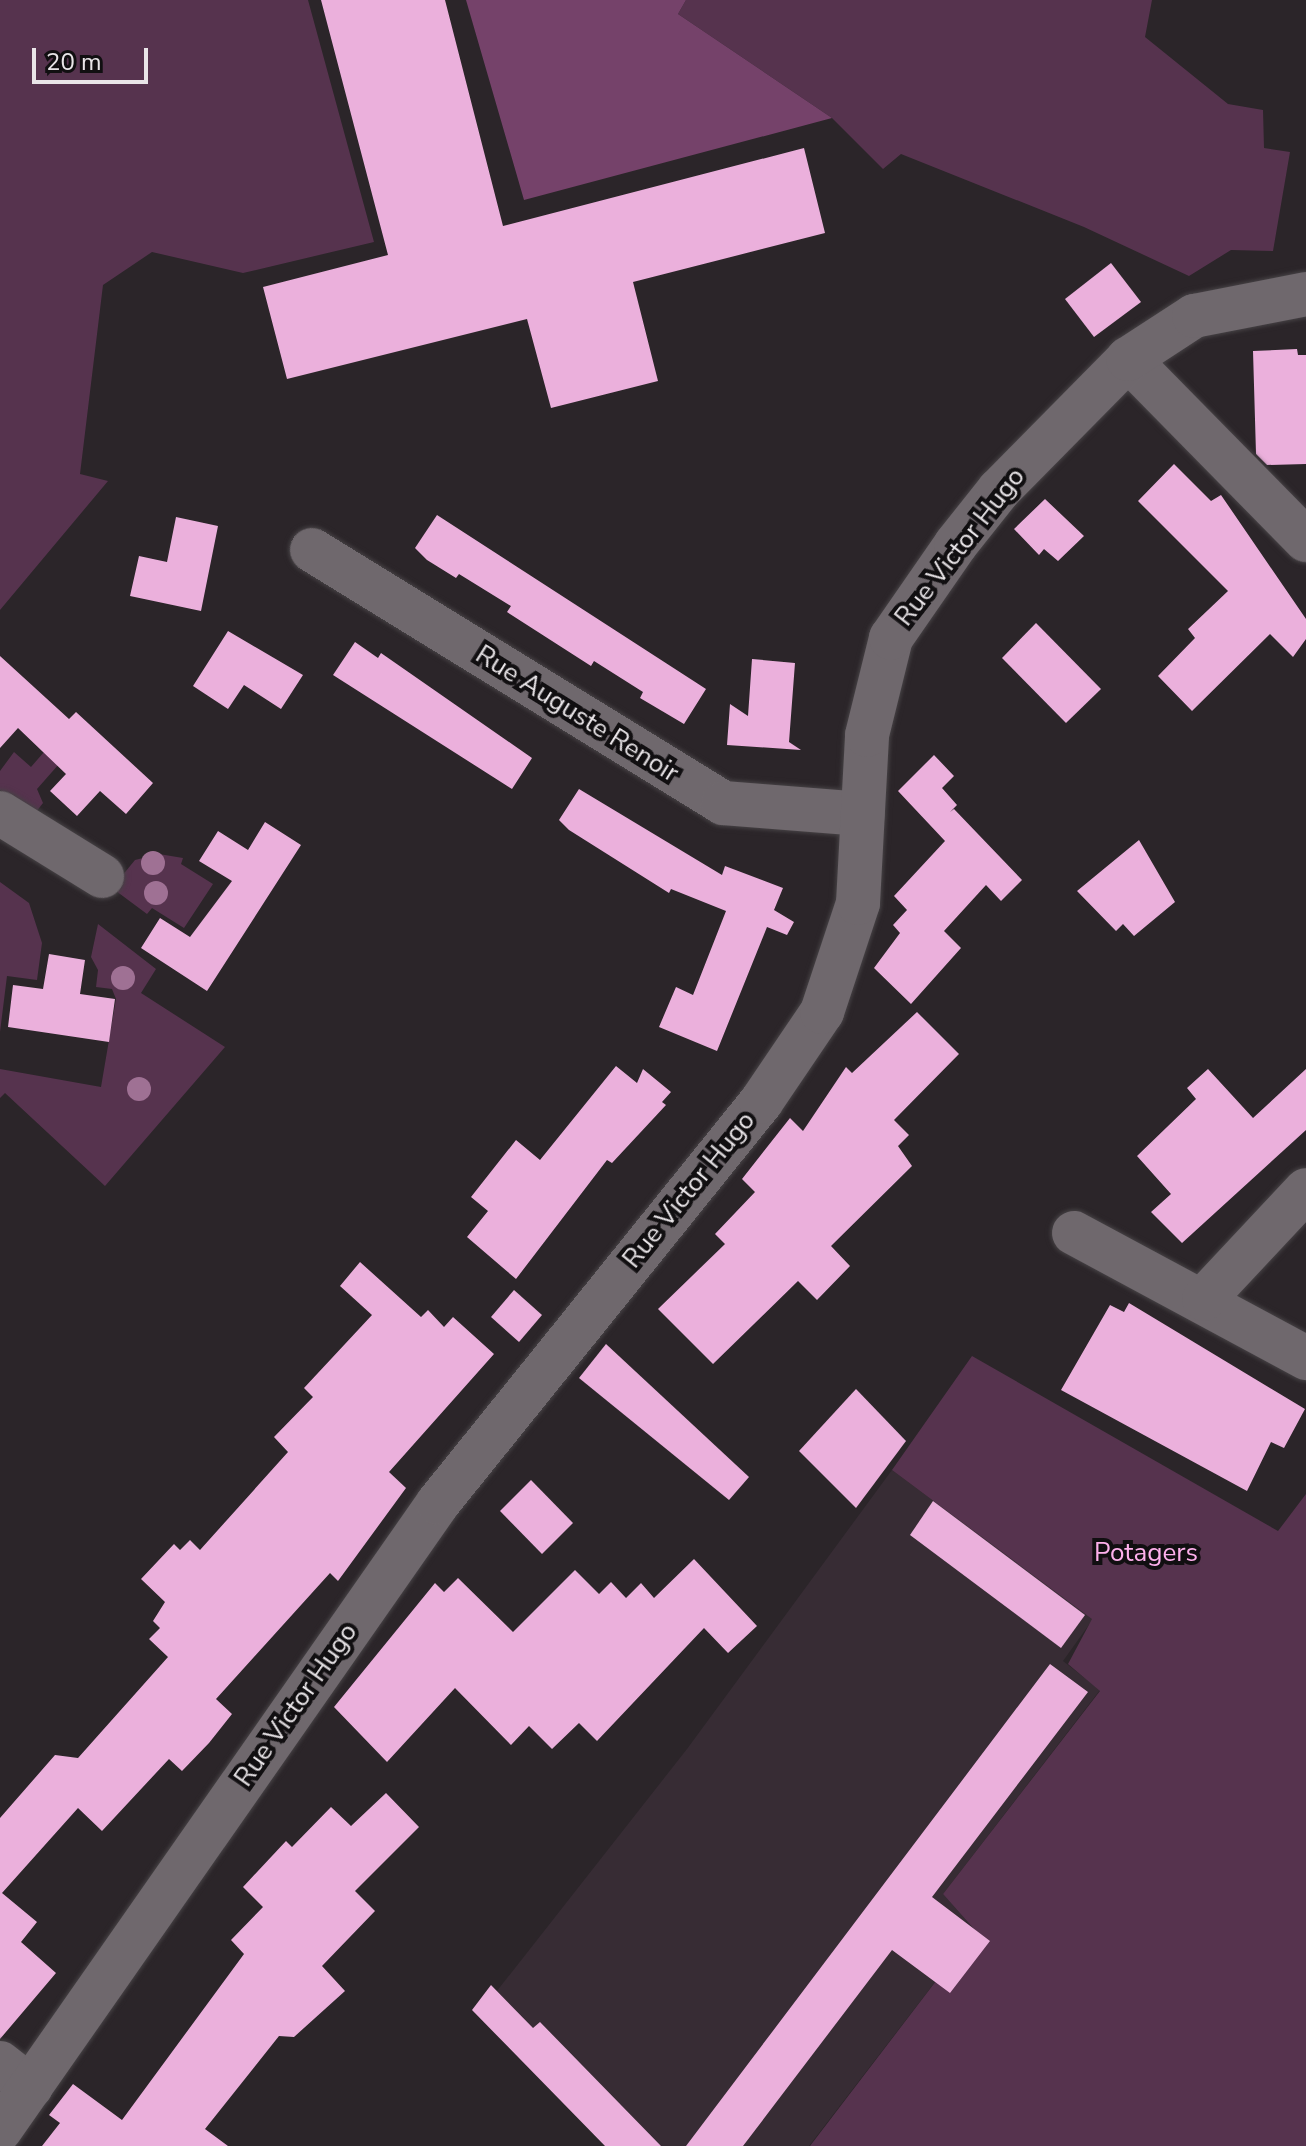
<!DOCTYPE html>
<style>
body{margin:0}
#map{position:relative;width:1306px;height:2146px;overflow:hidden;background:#2b2529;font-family:"Nunito Sans",sans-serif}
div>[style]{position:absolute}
.built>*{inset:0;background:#372c34}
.green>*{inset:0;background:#56334e}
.forest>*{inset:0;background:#75426a}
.building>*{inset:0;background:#ebb0dc}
.roads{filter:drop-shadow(0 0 2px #464245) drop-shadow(0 0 2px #464245)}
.minor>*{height:44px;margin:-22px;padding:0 22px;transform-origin:22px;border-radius:22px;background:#6f686d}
.trees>*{width:24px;height:24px;margin:-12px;border-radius:50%;background:#9f7194}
span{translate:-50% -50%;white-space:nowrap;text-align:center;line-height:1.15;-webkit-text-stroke:8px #110f11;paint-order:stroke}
.street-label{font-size:26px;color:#e9e5e8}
.park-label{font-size:26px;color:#feb0ec}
.scale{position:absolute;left:32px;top:48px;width:116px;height:36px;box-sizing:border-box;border:4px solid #e9e5e8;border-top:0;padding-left:10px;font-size:24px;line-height:28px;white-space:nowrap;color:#e9e5e8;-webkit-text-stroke:6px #110f11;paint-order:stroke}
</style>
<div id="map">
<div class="built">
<i style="clip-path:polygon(892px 1470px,1093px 1619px,1063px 1661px,1100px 1690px,943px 1894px,975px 1930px,809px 2146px,613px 2146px,482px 2010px,687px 1749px)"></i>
</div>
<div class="green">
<i style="clip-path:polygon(0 0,308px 0,374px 242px,243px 273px,152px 252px,103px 285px,80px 474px,108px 481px,0 610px)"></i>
<i style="clip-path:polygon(686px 0,1152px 0,1145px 37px,1228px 104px,1263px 110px,1264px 148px,1290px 152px,1273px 251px,1231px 250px,1189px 276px,1084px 227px,901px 154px,883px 169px,832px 118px,678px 14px)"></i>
<i style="clip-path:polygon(14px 752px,31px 767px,44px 752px,59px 764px,37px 789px,43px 803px,36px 812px,0 790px,0 771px)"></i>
<i style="clip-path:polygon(159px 854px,183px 858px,181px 864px,213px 884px,184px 928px,152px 908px,147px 914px,112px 888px,135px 860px)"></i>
<i style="clip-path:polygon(0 882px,29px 903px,42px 943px,37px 980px,7px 976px,0 1032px)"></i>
<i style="clip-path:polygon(98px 924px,156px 969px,141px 993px,225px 1047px,105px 1186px,5px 1093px,0 1098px,0 1069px,101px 1087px,116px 999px,112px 989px,96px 987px,98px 970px,91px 957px)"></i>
<i style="clip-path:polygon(972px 1356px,1278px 1531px,1306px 1494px,1306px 2146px,810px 2146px,975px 1930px,943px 1894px,1100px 1691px,1068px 1664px,1092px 1619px,892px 1470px)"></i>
</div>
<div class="forest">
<i style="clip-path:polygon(466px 0,686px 0,678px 14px,832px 118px,524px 200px)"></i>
</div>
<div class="building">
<i style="clip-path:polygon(321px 0,445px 0,503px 226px,804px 148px,825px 233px,633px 282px,658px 381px,551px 408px,527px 319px,287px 379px,263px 287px,388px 255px)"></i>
<i style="clip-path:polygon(1111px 263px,1141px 302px,1094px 337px,1065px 299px)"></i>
<i style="clip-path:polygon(1297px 349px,1298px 355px,1306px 355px,1306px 464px,1267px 465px,1256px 454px,1253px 351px)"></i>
<i style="clip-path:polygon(1174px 464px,1211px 501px,1221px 495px,1306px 619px,1306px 639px,1293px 657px,1270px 634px,1192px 711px,1158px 676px,1195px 638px,1188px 629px,1228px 591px,1138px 501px)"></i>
<i style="clip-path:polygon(1045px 499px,1084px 536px,1058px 561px,1044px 549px,1039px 555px,1014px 529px)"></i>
<i style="clip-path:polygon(437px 515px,706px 689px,684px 724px,640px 698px,643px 692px,594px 661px,591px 666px,507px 612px,511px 606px,459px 574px,456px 578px,427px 560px,415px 548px)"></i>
<i style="clip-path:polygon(176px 517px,218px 526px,201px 611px,130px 596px,139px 556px,167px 562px)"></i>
<i style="clip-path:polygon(1036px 623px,1101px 689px,1066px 723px,1002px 658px)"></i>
<i style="clip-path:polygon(228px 631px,303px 675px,281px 709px,244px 685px,228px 709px,193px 686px)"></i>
<i style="clip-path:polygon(355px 642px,378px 658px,381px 653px,532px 758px,512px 789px,333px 675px)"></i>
<i style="clip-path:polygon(0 656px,69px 719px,76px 712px,153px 783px,126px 814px,100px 791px,77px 816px,50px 791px,66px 774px,18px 728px,0 748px)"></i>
<i style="clip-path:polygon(752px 659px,795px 663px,789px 742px,801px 750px,727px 745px,730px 704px,748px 716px)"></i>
<i style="clip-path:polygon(934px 755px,954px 776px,942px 788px,957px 805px,950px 812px,954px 809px,1022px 880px,1001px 901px,986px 885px,944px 931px,961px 948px,911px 1004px,874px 968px,900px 933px,893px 925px,907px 910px,894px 896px,945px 841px,898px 791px)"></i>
<i style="clip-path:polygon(579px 789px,722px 875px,725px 866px,783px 888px,774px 910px,794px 922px,787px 935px,767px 927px,717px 1051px,659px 1027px,676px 987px,693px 995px,726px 911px,671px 889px,669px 893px,569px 830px,559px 820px)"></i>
<i style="clip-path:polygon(265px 822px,301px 845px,207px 991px,141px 948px,160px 918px,190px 937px,232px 881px,199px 861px,218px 831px,248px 850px)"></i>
<i style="clip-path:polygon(1139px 840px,1175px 902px,1134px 936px,1123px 924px,1116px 931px,1077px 891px)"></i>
<i style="clip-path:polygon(49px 954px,85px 960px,80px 994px,115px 999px,109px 1042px,8px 1027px,13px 985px,43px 989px)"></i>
<i style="clip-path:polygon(917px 1012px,959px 1054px,894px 1120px,909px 1135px,898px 1146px,912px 1166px,831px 1246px,850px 1266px,817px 1300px,798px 1281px,713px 1364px,658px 1309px,725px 1244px,715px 1234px,755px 1192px,742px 1179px,790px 1118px,803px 1131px,846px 1067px,852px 1073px)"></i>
<i style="clip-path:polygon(616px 1066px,637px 1083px,643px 1069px,671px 1092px,662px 1102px,666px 1105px,612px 1163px,607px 1160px,516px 1279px,467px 1237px,488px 1211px,471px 1197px,516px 1140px,540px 1160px)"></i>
<i style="clip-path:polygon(1208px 1069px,1253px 1118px,1306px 1069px,1306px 1130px,1182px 1243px,1151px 1212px,1171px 1194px,1137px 1156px,1196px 1099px,1187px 1088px)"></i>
<i style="clip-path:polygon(360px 1262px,421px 1317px,428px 1310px,444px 1327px,453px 1317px,494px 1354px,389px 1472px,406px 1488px,338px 1581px,330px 1573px,216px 1699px,232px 1714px,209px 1743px,182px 1771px,169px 1759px,102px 1831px,78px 1808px,2px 1893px,37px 1922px,21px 1942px,56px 1973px,0 2039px,0 1818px,55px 1755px,78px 1758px,168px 1657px,149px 1639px,160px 1628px,153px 1621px,165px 1602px,141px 1579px,174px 1544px,180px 1550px,190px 1540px,200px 1550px,288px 1452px,274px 1437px,313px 1397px,304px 1388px,372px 1315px,340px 1286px)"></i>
<i style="clip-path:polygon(514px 1290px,542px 1315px,519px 1342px,491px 1317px)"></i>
<i style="clip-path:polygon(1129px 1303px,1305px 1409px,1284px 1448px,1271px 1442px,1247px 1491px,1061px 1390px,1110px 1305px,1124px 1312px)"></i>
<i style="clip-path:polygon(606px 1344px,749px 1477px,729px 1500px,579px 1378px)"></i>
<i style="clip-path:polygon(856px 1389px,906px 1441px,856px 1508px,799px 1451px)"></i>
<i style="clip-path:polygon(531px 1480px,573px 1523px,542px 1554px,500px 1511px)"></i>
<i style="clip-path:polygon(933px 1501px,1085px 1615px,1061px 1648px,910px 1535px)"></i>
<i style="clip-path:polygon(694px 1559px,757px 1626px,728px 1653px,704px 1628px,597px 1741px,579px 1723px,552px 1749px,529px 1726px,511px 1745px,455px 1688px,387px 1762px,334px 1707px,435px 1583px,444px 1592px,458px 1578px,513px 1632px,575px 1570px,599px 1594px,611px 1582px,626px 1598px,641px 1583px,654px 1598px)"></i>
<i style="clip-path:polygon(1050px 1664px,1088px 1692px,932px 1897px,990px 1941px,950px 1993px,892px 1950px,743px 2146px,686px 2146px)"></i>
<i style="clip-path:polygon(386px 1793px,419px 1827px,355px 1891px,375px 1911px,322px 1966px,345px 1991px,294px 2037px,279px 2036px,205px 2129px,228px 2146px,42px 2146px,60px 2123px,49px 2115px,73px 2084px,122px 2120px,244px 1954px,231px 1940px,263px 1907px,243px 1887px,286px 1841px,292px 1847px,331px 1807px,351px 1826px)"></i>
<i style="clip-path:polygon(491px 1985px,533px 2028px,540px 2022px,661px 2146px,605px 2146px,472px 2010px)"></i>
</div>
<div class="roads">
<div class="minor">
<i style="left:1128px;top:359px;width:254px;rotate:45.5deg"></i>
<i style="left:312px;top:550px;width:483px;rotate:31.6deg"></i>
<i style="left:723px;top:803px;width:140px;rotate:4.5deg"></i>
<i style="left:0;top:813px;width:120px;rotate:31.7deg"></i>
<i style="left:1074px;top:1233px;width:264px;rotate:28.3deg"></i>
<i style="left:1204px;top:1299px;width:149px;rotate:-46.9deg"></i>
<i style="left:0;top:2063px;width:39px;rotate:38deg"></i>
<i style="left:0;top:2130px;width:765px;rotate:-55.06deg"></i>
<i style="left:438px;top:1503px;width:515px;rotate:-51.15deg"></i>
<i style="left:761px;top:1102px;width:109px;rotate:-55.9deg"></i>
<i style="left:822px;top:1012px;width:115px;rotate:-71.7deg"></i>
<i style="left:858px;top:903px;width:168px;rotate:-86.9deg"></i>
<i style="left:867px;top:735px;width:100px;rotate:-76.1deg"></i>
<i style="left:891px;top:638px;width:114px;rotate:-55.3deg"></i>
<i style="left:956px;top:544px;width:69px;rotate:-51.5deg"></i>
<i style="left:999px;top:490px;width:184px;rotate:-45.4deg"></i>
<i style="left:1128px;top:359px;width:79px;rotate:-33.1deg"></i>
<i style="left:1194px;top:316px;width:114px;rotate:-11.1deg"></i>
</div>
</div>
<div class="trees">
<i style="left:153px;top:863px"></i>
<i style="left:156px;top:893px"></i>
<i style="left:123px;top:978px"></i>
<i style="left:139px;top:1089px"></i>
</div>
<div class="street-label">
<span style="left:960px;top:547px;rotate:-52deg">Rue Victor Hugo</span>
<span style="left:577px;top:714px;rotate:32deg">Rue Auguste Renoir</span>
<span style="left:689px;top:1190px;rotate:-51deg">Rue Victor Hugo</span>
<span style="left:296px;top:1705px;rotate:-55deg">Rue Victor Hugo</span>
</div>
<div class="park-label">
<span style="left:1146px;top:1553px">Potagers</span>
</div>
<div class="scale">20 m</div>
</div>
